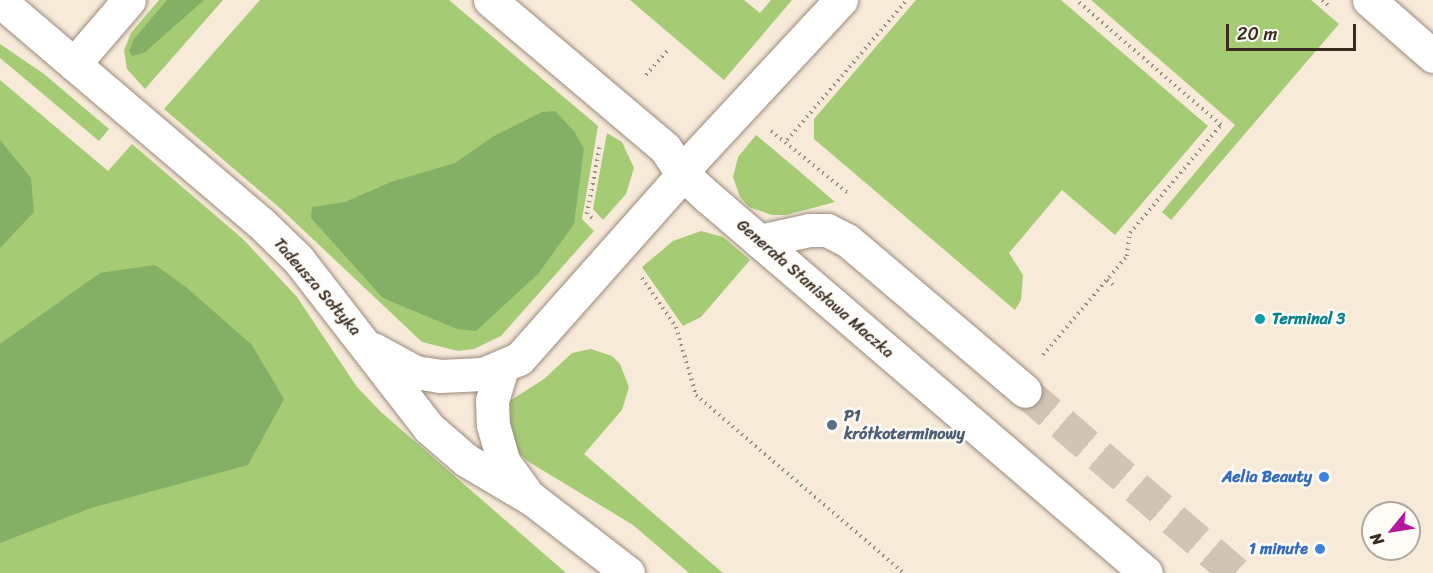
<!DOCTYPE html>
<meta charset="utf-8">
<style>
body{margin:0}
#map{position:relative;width:1433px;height:573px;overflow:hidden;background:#f8ead9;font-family:Sriracha,sans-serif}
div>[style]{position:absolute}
.green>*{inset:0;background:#a5cb75}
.forest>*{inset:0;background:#84af66}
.minor-tunnel>*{height:33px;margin-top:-16.5px;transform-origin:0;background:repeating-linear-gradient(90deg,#d2c4b4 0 33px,transparent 0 49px)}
.path>*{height:4px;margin-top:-2px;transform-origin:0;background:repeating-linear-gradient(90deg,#9a8a7c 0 1.5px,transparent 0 6px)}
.roads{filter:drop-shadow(0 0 2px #9a8a7c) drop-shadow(0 0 2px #9a8a7c)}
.minor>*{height:33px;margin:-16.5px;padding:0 16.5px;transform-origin:16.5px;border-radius:16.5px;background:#fff}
.dots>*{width:16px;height:16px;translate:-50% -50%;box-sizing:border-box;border:3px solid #fdfcf7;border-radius:50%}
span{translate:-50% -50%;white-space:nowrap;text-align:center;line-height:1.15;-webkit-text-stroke:5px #fdfcf7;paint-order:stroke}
.street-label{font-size:16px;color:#3b2a1e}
.culture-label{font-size:16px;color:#0d838f;font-weight:700}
.left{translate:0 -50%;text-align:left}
.service-label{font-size:16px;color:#4e5e75;font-weight:700}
.shop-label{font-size:16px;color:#366cbe;font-weight:700}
.right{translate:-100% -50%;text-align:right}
.north{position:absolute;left:1361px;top:501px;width:60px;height:60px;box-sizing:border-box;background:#fdfcf7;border:2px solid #afa8a0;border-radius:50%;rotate:240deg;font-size:16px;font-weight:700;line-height:24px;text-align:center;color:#3b2a1e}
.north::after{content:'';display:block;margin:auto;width:21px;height:27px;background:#b5179e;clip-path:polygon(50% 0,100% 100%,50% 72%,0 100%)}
.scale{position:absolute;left:1226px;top:24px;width:130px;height:27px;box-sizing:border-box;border:3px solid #3b2a1e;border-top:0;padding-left:8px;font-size:18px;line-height:21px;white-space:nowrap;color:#3b2a1e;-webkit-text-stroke:4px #fdfcf7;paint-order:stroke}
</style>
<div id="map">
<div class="green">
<i style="clip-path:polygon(159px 0,223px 0,145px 89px,127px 69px,124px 50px,131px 33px)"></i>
<i style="clip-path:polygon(260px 0,449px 0,598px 126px,582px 219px,594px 231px,501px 336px,474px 349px,458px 351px,422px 342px,281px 209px,164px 109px)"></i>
<i style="clip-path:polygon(630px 0,744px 0,760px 13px,771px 0,792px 0,724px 80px)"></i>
<i style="clip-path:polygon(916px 0,1061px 0,1208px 126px,1115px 235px,1062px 190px,1009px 253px,1023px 275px,1021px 300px,1015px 310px,814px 139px,814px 119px)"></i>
<i style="clip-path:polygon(1091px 0,1311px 0,1339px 24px,1171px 220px,1162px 212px,1235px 125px)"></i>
<i style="clip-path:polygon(0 44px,44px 74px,109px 129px,99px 141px,0 58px)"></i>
<i style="clip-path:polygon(0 80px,108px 171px,132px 144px,243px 239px,297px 297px,357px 387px,381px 412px,566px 573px,0 573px)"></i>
<i style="clip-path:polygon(607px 133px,622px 142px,634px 168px,626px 194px,603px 220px,593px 209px)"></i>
<i style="clip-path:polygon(756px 135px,792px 165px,835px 202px,786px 215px,772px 215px,749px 207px,740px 197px,733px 177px,738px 157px)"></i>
<i style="clip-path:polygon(701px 231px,723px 237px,750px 260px,701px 317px,683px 326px,642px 267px,673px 241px)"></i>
<i style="clip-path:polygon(591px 349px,612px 356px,620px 364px,629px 387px,622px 410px,584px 454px,723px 573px,689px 573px,633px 525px,529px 462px,517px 452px,511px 440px,508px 402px,544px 379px,572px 353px)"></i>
</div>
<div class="forest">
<i style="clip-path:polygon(167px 0,204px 0,144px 53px,132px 56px,129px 51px,134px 39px)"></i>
<i style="clip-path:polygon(555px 111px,574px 131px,584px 149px,574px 224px,538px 274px,476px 331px,457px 329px,383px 298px,311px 218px,312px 207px,345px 202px,391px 182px,455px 163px,494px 136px,542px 112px)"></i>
<i style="clip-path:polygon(0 140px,31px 178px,34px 212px,0 248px)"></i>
<i style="clip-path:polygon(155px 265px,186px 287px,252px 345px,284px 399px,248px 465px,91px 508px,0 543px,0 344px,100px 273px)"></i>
</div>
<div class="minor-tunnel">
<i style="left:1025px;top:391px;width:279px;rotate:40.8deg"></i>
</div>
<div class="path">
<i style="left:1322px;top:0;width:11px;rotate:41deg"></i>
<i style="left:646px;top:75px;width:35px;rotate:-49deg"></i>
<i style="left:771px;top:131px;width:100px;rotate:38.9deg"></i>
<i style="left:787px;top:140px;width:184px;rotate:-49.4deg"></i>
<i style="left:592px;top:218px;width:6px;rotate:-141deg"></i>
<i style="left:587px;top:214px;width:70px;rotate:-79.3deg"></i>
<i style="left:642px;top:278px;width:60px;rotate:55.2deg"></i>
<i style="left:676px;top:327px;width:71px;rotate:73.6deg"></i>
<i style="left:696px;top:395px;width:274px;rotate:40.6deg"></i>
<i style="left:1107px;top:280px;width:10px;rotate:37deg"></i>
<i style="left:1043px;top:355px;width:130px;rotate:-49.7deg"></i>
<i style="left:1127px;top:256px;width:23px;rotate:-83deg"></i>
<i style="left:1130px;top:233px;width:141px;rotate:-49.9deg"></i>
<i style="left:1221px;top:125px;width:191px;rotate:-139.2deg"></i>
</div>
<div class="roads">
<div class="minor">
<i style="left:490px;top:0;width:229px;rotate:40.2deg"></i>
<i style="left:665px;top:148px;width:29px;rotate:56deg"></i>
<i style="left:681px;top:172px;width:37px;rotate:43deg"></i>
<i style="left:708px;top:197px;width:577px;rotate:40.64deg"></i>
<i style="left:1369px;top:0;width:85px;rotate:41.2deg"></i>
<i style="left:0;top:1px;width:344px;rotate:40.4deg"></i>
<i style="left:262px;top:224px;width:50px;rotate:44.2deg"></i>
<i style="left:298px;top:259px;width:214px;rotate:52.2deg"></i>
<i style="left:429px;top:428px;width:49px;rotate:40.9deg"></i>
<i style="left:466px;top:460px;width:77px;rotate:30.6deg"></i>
<i style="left:532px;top:499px;width:121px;rotate:37.6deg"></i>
<i style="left:74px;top:64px;width:84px;rotate:-49.3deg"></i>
<i style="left:759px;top:241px;width:51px;rotate:-12.4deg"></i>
<i style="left:809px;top:230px;width:18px"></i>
<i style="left:827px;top:230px;width:22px;rotate:27deg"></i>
<i style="left:847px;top:240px;width:233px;rotate:40.3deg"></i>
<i style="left:373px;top:349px;width:48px;rotate:28.7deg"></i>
<i style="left:415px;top:372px;width:25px;rotate:9deg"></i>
<i style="left:440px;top:376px;width:43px;rotate:-2.7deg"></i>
<i style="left:483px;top:374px;width:39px;rotate:-23deg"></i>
<i style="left:519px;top:359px;width:239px;rotate:-48.4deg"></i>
<i style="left:678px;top:180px;width:9px;rotate:-69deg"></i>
<i style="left:681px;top:172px;width:235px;rotate:-47.1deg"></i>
<i style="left:502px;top:368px;width:34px;rotate:107deg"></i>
<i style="left:492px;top:400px;width:25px;rotate:88deg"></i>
<i style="left:493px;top:425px;width:37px;rotate:74deg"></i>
<i style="left:503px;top:461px;width:37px;rotate:54deg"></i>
</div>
</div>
<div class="dots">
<i style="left:1260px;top:319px;background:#0f9aa8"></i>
<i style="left:832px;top:425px;background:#5c6f8a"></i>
<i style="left:1324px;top:477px;background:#3f7fe0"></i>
<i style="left:1320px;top:549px;background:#3f7fe0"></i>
</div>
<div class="street-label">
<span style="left:317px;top:287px;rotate:49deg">Tadeusza Sołtyka</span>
<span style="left:815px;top:289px;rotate:41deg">Generała Stanisława Maczka</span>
</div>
<div class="culture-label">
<span class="left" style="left:1272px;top:319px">Terminal 3</span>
</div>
<div class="service-label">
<span class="left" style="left:844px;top:425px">P1<br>krótkoterminowy</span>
</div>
<div class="shop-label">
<span class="right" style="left:1312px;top:477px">Aelia Beauty</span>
<span class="right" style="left:1308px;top:549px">1 minute</span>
</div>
<div class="north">N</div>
<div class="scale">20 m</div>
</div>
